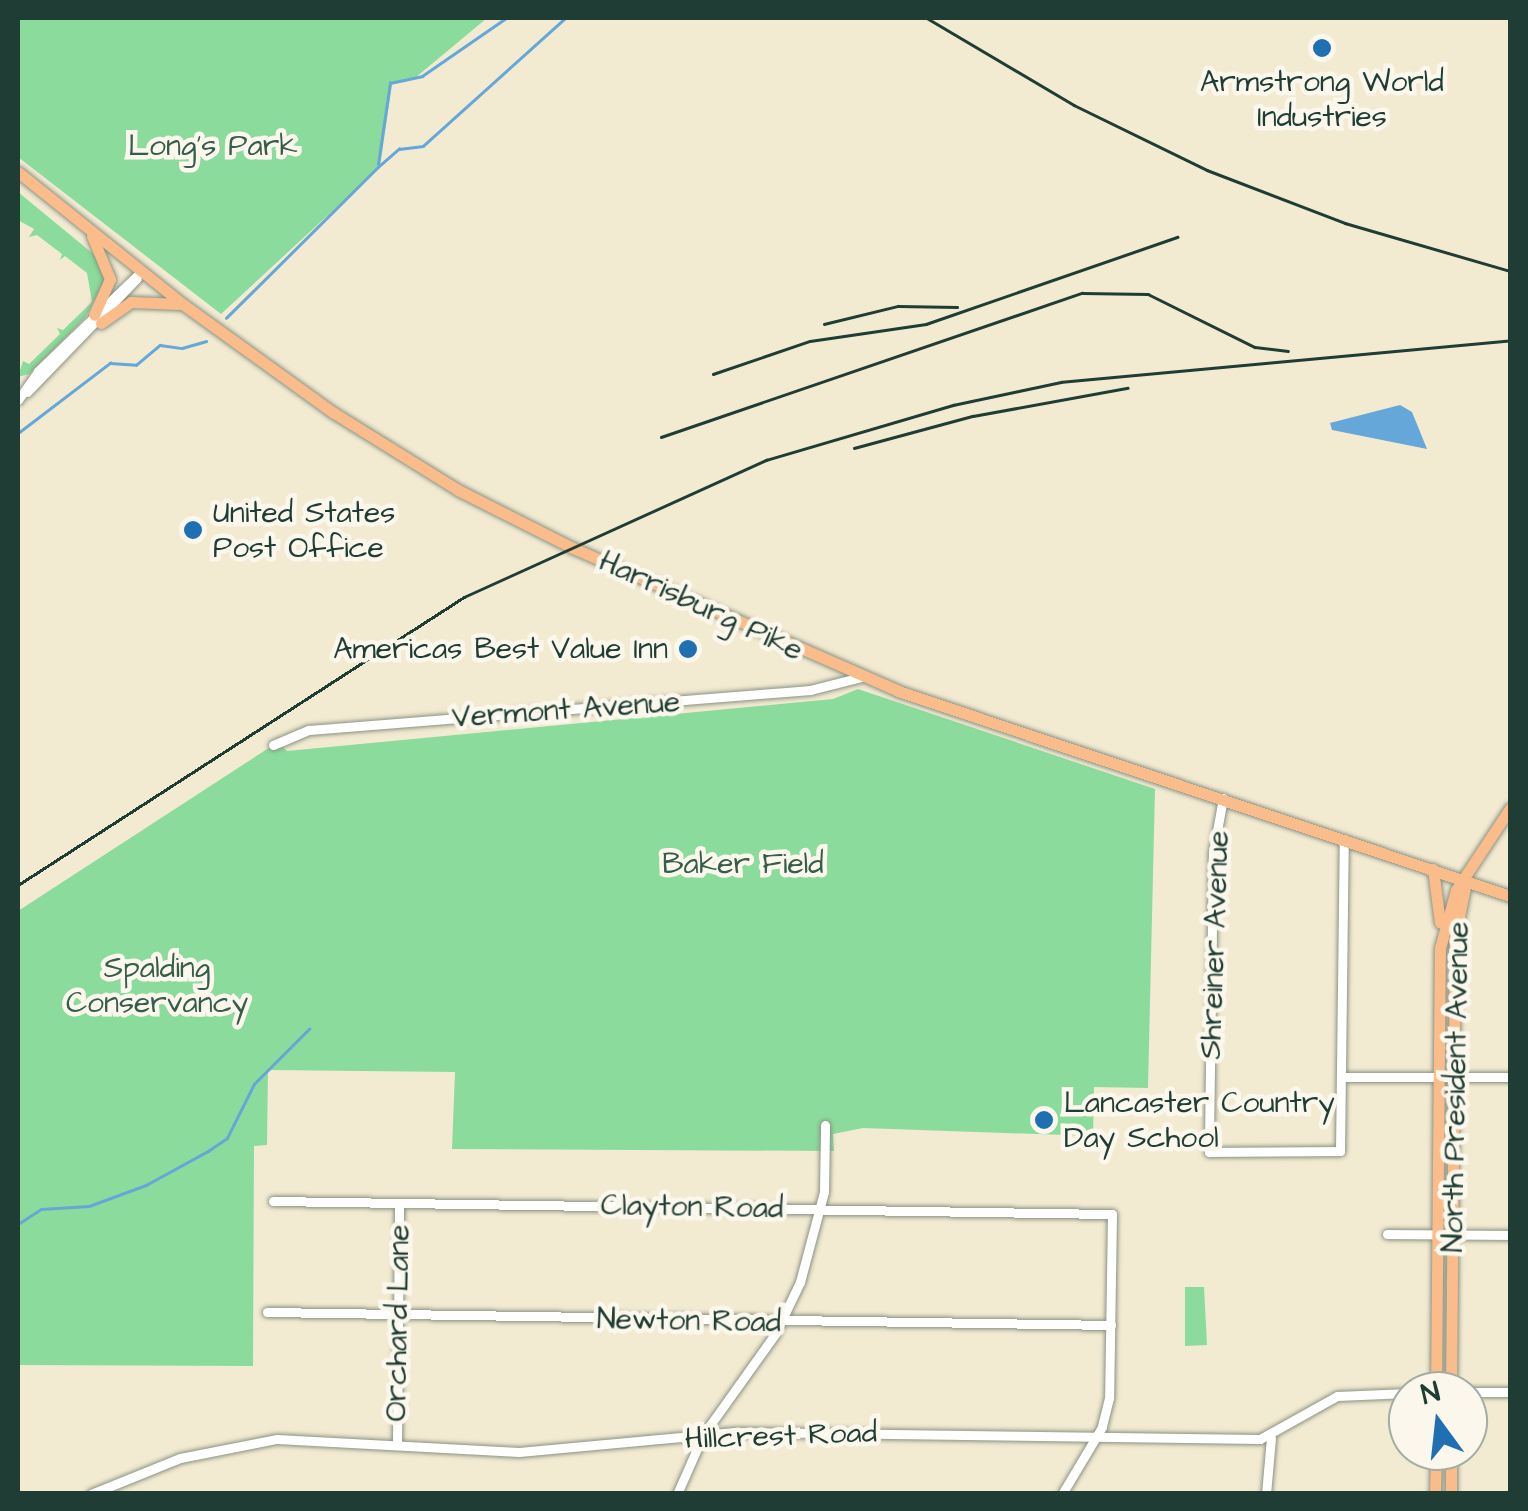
<!DOCTYPE html>
<style>
body{margin:0}
#map{position:relative;width:1528px;height:1511px;overflow:hidden;background:#f3ead2;font-family:"Architects Daughter",sans-serif}
div>[style]{position:absolute}
.green>*{inset:0;background:#8bdc9c}
.water>*{inset:0;background:#65a7d9}
.stream>*{height:2.5px;margin:-1.25px;padding:0 1.25px;transform-origin:1.25px;border-radius:1.25px;background:#65a7d9}
.roads{filter:drop-shadow(0 0 2px #899483) drop-shadow(0 0 2px #899483)}
.minor>*{height:9px;margin:-4.5px;padding:0 4.5px;transform-origin:4.5px;border-radius:4.5px;background:#fff}
.major>*{height:11px;margin:-5.5px;padding:0 5.5px;transform-origin:5.5px;border-radius:5.5px;background:#f9bc8a}
.rail>*{height:2.5px;margin:-1.25px;padding:0 1.25px;transform-origin:1.25px;border-radius:1.25px;background:#1f3d34}
.dots>*{width:28px;height:28px;translate:-50% -50%;box-sizing:border-box;border:5px solid #fbf7ec;border-radius:50%}
span{translate:-50% -50%;white-space:nowrap;text-align:center;line-height:1.15;-webkit-text-stroke:9px #fbf7ec;paint-order:stroke}
.poi-label{font-size:30px;color:#1f3d34}
.left{translate:0 -50%;text-align:left}
.right{translate:-100% -50%;text-align:right}
.park-label{font-size:30px;color:#355d49}
.street-label{font-size:30px;color:#1f3d34}
.frame{position:absolute;inset:0;border:20px solid #1f3d34;pointer-events:none}
.north{position:absolute;left:1388px;top:1371px;width:100px;height:100px;box-sizing:border-box;background:#fbf7ec;border:2px solid #a3ada2;border-radius:50%;rotate:345deg;font-size:28px;font-weight:700;line-height:40px;text-align:center;color:#1f3d34}
.north::after{content:'';display:block;margin:auto;width:35px;height:45px;background:#1f6fb2;clip-path:polygon(50% 0,100% 100%,50% 72%,0 100%)}
</style>
<div id="map">
<div class="green">
<i style="clip-path:polygon(18px 18px,487px 18px,415px 78px,392px 84px,380px 167px,221px 314px,18px 157px)"></i>
<i style="clip-path:polygon(18px 192px,97px 257px,106px 278px,85px 318px,29px 374px,18px 377px,23px 361px,29px 364px,60px 334px,57px 328px,63px 330px,92px 302px,87px 273px,65px 256px,60px 260px,62px 254px,37px 235px,29px 237px,34px 229px,18px 220px)"></i>
<i style="clip-path:polygon(858px 689px,1155px 789px,1148px 1088px,1094px 1087px,1093px 1136px,863px 1128px,833px 1134px,834px 1151px,452px 1149px,455px 1072px,268px 1070px,267px 1145px,254px 1146px,253px 1366px,18px 1365px,18px 911px,278px 742px,287px 751px,833px 699px)"></i>
<i style="clip-path:polygon(1185px 1287px,1204px 1287px,1207px 1345px,1185px 1346px)"></i>
</div>
<div class="water">
<i style="clip-path:polygon(1400px 405px,1412px 412px,1427px 449px,1332px 430px,1330px 423px)"></i>
</div>
<div class="stream">
<i style="left:378px;top:164px;width:82px;rotate:-81.6deg"></i>
<i style="left:390px;top:83px;width:33px;rotate:-12deg"></i>
<i style="left:422px;top:76px;width:102px;rotate:-34.6deg"></i>
<i style="left:226px;top:318px;width:214px;rotate:-44.8deg"></i>
<i style="left:378px;top:167px;width:28px;rotate:-41deg"></i>
<i style="left:399px;top:149px;width:24px;rotate:-7deg"></i>
<i style="left:423px;top:146px;width:191px;rotate:-42deg"></i>
<i style="left:18px;top:433px;width:116px;rotate:-37.3deg"></i>
<i style="left:110px;top:363px;width:26px;rotate:4deg"></i>
<i style="left:136px;top:365px;width:31px;rotate:-40deg"></i>
<i style="left:160px;top:345px;width:22px;rotate:8deg"></i>
<i style="left:182px;top:348px;width:25px;rotate:-16deg"></i>
<i style="left:18px;top:1224px;width:27px;rotate:-33deg"></i>
<i style="left:41px;top:1209px;width:48px;rotate:-3.6deg"></i>
<i style="left:89px;top:1206px;width:61px;rotate:-20.2deg"></i>
<i style="left:146px;top:1185px;width:71px;rotate:-28.7deg"></i>
<i style="left:208px;top:1151px;width:23px;rotate:-34deg"></i>
<i style="left:227px;top:1138px;width:60px;rotate:-63.4deg"></i>
<i style="left:254px;top:1084px;width:78px;rotate:-45deg"></i>
</div>
<div class="roads">
<div class="minor">
<i style="left:27px;top:392px;width:158px;rotate:-46deg"></i>
<i style="left:18px;top:400px;width:35px;rotate:-55deg"></i>
<i style="left:38px;top:371px;width:143px;rotate:-43.9deg"></i>
<i style="left:273px;top:745px;width:39px;rotate:-23deg"></i>
<i style="left:309px;top:730px;width:503px;rotate:-4.56deg"></i>
<i style="left:810px;top:690px;width:53px;rotate:-14.3deg"></i>
<i style="left:1223px;top:798px;width:56px;rotate:100.3deg"></i>
<i style="left:1213px;top:853px;width:299px;rotate:90.8deg"></i>
<i style="left:1209px;top:1152px;width:131px;rotate:-0.4deg"></i>
<i style="left:1340px;top:1151px;width:312px;rotate:-89.3deg"></i>
<i style="left:1341px;top:1077px;width:169px"></i>
<i style="left:273px;top:1201px;width:839px;rotate:0.89deg"></i>
<i style="left:1112px;top:1214px;width:184px;rotate:90.9deg"></i>
<i style="left:1109px;top:1398px;width:30px;rotate:104deg"></i>
<i style="left:1102px;top:1427px;width:78px;rotate:120.8deg"></i>
<i style="left:1387px;top:1234px;width:123px;rotate:0.5deg"></i>
<i style="left:267px;top:1312px;width:844px;rotate:0.88deg"></i>
<i style="left:1468px;top:1392px;width:42px"></i>
<i style="left:397px;top:1442px;width:239px;rotate:-89.5deg"></i>
<i style="left:91px;top:1494px;width:96px;rotate:-22deg"></i>
<i style="left:180px;top:1458px;width:99px;rotate:-11.1deg"></i>
<i style="left:277px;top:1439px;width:242px;rotate:3.1deg"></i>
<i style="left:519px;top:1452px;width:217px;rotate:-5.3deg"></i>
<i style="left:735px;top:1432px;width:525px;rotate:0.76deg"></i>
<i style="left:1260px;top:1439px;width:88px;rotate:-29.2deg"></i>
<i style="left:1337px;top:1396px;width:71px;rotate:-2.4deg"></i>
<i style="left:677px;top:1494px;width:64px;rotate:-66.2deg"></i>
<i style="left:703px;top:1435px;width:124px;rotate:-54.5deg"></i>
<i style="left:775px;top:1334px;width:58px;rotate:-64.3deg"></i>
<i style="left:800px;top:1282px;width:93px;rotate:-75.1deg"></i>
<i style="left:824px;top:1192px;width:67px;rotate:-89.1deg"></i>
<i style="left:1266px;top:1494px;width:56px;rotate:-84.9deg"></i>
</div>
<div class="major">
<i style="left:18px;top:172px;width:213px;rotate:38.7deg"></i>
<i style="left:184px;top:305px;width:185px;rotate:35.8deg"></i>
<i style="left:334px;top:413px;width:146px;rotate:31.8deg"></i>
<i style="left:458px;top:490px;width:129px;rotate:26.8deg"></i>
<i style="left:573px;top:548px;width:355px;rotate:23.7deg"></i>
<i style="left:898px;top:691px;width:645px;rotate:18.52deg"></i>
<i style="left:92px;top:236px;width:47px;rotate:67.3deg"></i>
<i style="left:110px;top:279px;width:39px;rotate:114deg"></i>
<i style="left:101px;top:323px;width:37px;rotate:-35deg"></i>
<i style="left:131px;top:302px;width:48px;rotate:2.4deg"></i>
<i style="left:1433px;top:869px;width:54px;rotate:82.6deg"></i>
<i style="left:1436px;top:1391px;width:443px;rotate:-89.5deg"></i>
<i style="left:1440px;top:948px;width:60px;rotate:-74.6deg"></i>
<i style="left:1456px;top:890px;width:98px;rotate:-56.6deg"></i>
<i style="left:1451px;top:1391px;width:454px;rotate:-89.5deg"></i>
<i style="left:1455px;top:937px;width:56px;rotate:-78.7deg"></i>
<i style="left:1435px;top:1494px;width:43px;rotate:-88.7deg"></i>
<i style="left:1451px;top:1494px;width:43px;rotate:-90deg"></i>
</div>
</div>
<div class="rail">
<i style="left:927px;top:18px;width:171px;rotate:30.6deg"></i>
<i style="left:1074px;top:105px;width:148px;rotate:26deg"></i>
<i style="left:1207px;top:170px;width:148px;rotate:21deg"></i>
<i style="left:1345px;top:223px;width:172px;rotate:16.2deg"></i>
<i style="left:824px;top:324px;width:76px;rotate:-13.7deg"></i>
<i style="left:898px;top:306px;width:59px;rotate:1deg"></i>
<i style="left:713px;top:374px;width:102px;rotate:-18.8deg"></i>
<i style="left:810px;top:341px;width:117px;rotate:-8.3deg"></i>
<i style="left:926px;top:324px;width:266px;rotate:-19.1deg"></i>
<i style="left:661px;top:437px;width:445px;rotate:-18.9deg"></i>
<i style="left:1082px;top:293px;width:66px;rotate:0.9deg"></i>
<i style="left:1148px;top:294px;width:119px;rotate:26.4deg"></i>
<i style="left:1255px;top:347px;width:33px;rotate:7deg"></i>
<i style="left:854px;top:448px;width:123px;rotate:-15.1deg"></i>
<i style="left:973px;top:416px;width:157px;rotate:-10.3deg"></i>
<i style="left:18px;top:885px;width:531px;rotate:-32.85deg"></i>
<i style="left:464px;top:597px;width:332px;rotate:-24.4deg"></i>
<i style="left:766px;top:460px;width:195px;rotate:-16.4deg"></i>
<i style="left:953px;top:405px;width:110px;rotate:-12deg"></i>
<i style="left:1061px;top:382px;width:451px;rotate:-5.3deg"></i>
</div>
<div class="dots">
<i style="left:1322px;top:48px;background:#1f6fb2"></i>
<i style="left:193px;top:530px;background:#1f6fb2"></i>
<i style="left:688px;top:649px;background:#1f6fb2"></i>
<i style="left:1044px;top:1120px;background:#1f6fb2"></i>
</div>
<div class="poi-label">
<span style="left:1322px;top:99px">Armstrong World<br>Industries</span>
<span class="left" style="left:213px;top:530px">United States<br>Post Office</span>
<span class="right" style="left:668px;top:649px">Americas Best Value Inn</span>
<span class="left" style="left:1064px;top:1120px">Lancaster Country<br>Day School</span>
</div>
<div class="park-label">
<span style="left:213px;top:146px">Long's Park</span>
<span style="left:743px;top:864px">Baker Field</span>
<span style="left:157px;top:985px">Spalding<br>Conservancy</span>
</div>
<div class="street-label">
<span style="left:701px;top:606px;rotate:25deg">Harrisburg Pike</span>
<span style="left:566px;top:710px;rotate:-4deg">Vermont Avenue</span>
<span style="left:1215px;top:945px;rotate:-88deg">Shreiner Avenue</span>
<span style="left:1456px;top:1087px;rotate:-89deg">North President Avenue</span>
<span style="left:692px;top:1207px;rotate:1deg">Clayton Road</span>
<span style="left:689px;top:1321px;rotate:1deg">Newton Road</span>
<span style="left:398px;top:1323px;rotate:-89deg">Orchard Lane</span>
<span style="left:781px;top:1436px;rotate:-2deg">Hillcrest Road</span>
</div>
<div class="frame"></div>
<div class="north">N</div>
</div>
